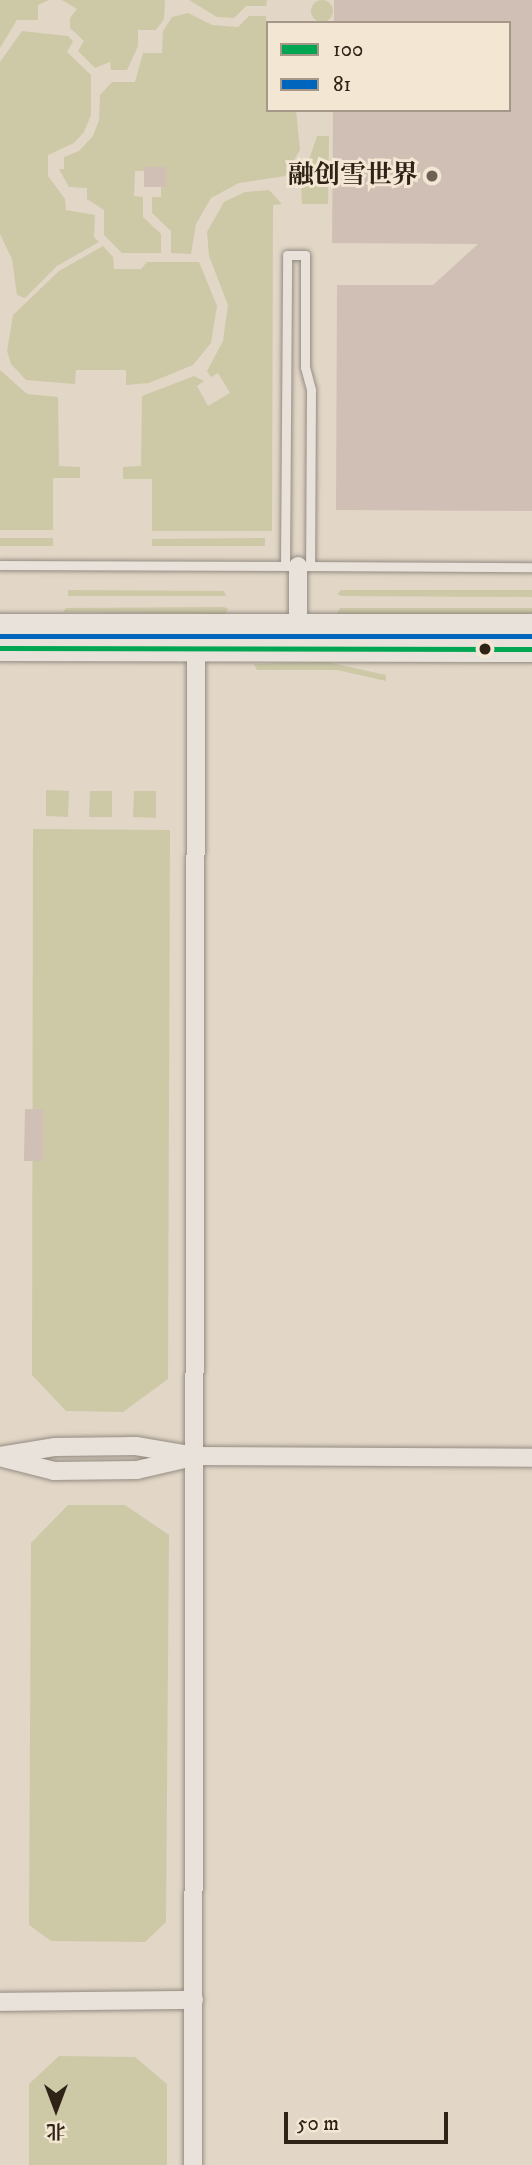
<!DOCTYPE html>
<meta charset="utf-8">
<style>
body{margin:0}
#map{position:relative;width:532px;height:2165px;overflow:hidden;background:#e2d6c6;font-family:"IM FELL DW Pica","Noto Serif SC",serif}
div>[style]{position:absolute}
.green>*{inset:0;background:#cdc9a7}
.round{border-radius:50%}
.building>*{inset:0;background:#d0bfb5}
.roads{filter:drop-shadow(0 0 2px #948c82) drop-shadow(0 0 2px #948c82)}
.lane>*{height:9px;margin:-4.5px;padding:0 4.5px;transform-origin:4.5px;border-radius:4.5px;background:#e8e2da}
.street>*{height:18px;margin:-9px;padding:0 9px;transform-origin:9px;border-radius:9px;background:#e8e2da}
.secondary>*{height:26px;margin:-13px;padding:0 13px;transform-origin:13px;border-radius:13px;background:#e8e2da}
.bus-1>*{height:5px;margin:-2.5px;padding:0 2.5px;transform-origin:2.5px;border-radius:2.5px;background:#00a651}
.bus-2>*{height:5px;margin:-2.5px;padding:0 2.5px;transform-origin:2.5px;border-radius:2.5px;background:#0065bd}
.dots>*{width:19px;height:19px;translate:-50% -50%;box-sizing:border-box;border:4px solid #f3e6d3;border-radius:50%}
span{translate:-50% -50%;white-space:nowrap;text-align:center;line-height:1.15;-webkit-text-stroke:6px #f3e6d3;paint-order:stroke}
.poi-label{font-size:26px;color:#2f2317;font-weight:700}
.right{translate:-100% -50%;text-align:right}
.legend{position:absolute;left:266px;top:21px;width:245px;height:91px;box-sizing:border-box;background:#f3e6d3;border:2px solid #a59888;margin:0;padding:9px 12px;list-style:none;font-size:21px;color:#2f2317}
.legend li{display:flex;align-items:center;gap:14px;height:35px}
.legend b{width:35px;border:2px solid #a59888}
.north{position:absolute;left:21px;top:2074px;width:70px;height:70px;-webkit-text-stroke:5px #f3e6d3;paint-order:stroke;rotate:180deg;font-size:19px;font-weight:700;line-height:28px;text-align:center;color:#2f2317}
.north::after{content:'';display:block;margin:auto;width:24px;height:32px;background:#2f2317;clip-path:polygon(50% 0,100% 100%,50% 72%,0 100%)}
.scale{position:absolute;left:284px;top:2112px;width:164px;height:32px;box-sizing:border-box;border:4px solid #2f2317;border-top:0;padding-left:9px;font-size:21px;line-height:24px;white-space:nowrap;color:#2f2317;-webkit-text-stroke:5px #f3e6d3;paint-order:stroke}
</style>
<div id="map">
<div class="green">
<i style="clip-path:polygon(0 0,49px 0,38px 5px,38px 20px,17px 20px,0 48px)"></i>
<i style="clip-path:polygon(62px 0,165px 0,164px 19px,156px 30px,138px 30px,138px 46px,127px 70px,111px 70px,110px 62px,95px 68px,78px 51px,84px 41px,70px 28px,70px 18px,77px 9px)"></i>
<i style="clip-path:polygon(189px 0,267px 0,266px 6px,246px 6px,234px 18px,217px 17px)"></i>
<i class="round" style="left:311px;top:0;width:22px;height:22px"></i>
<i style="clip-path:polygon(188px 13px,212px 25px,238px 27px,249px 16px,266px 16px,268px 110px,296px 110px,300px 150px,285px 176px,239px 183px,211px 198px,196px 224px,191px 254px,171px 253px,171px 231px,152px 213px,152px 197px,161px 197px,161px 171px,135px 171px,134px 196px,143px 197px,143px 217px,161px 234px,161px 253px,122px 253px,104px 235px,104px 210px,87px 199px,87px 188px,69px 187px,59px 169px,64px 169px,64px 157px,79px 151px,93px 136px,99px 120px,100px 95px,112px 82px,135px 82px,143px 53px,162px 53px,163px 31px,172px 17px)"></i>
<i style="clip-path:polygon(22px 31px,68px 36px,73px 41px,67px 52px,91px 75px,91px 115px,84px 132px,74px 143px,48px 155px,48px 176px,65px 199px,66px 210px,95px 215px,94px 237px,99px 242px,57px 266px,25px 298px,17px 295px,12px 259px,0 234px,0 62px)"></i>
<i style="clip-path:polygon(317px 136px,329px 136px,328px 204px,302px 204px,301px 183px)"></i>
<i style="clip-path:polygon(269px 190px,282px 204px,273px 205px,272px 531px,152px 531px,152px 479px,123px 479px,123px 467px,141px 466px,142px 396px,194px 376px,204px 381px,197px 386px,208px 406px,230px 393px,218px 373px,211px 377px,207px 371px,223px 341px,228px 305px,209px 256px,207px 232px,224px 202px,245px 192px)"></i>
<i style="clip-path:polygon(103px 246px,113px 257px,114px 269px,141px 269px,147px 262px,199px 262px,217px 306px,211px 343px,193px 365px,149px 383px,126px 385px,126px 370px,76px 370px,75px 384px,26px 380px,11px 364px,7px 351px,13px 315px,59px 271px)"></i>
<i style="clip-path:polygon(0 370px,27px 394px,58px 397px,59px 466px,80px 467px,80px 478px,53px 478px,53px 530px,0 530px)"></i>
<i style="clip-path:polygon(0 538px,53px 538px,53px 546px,0 546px)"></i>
<i style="clip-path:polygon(265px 538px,265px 546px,152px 546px,152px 539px)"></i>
<i style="clip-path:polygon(68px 590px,224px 591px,226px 596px,68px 596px)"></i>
<i style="clip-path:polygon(341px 590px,532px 590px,532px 597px,341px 596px,337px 594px)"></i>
<i style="clip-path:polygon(224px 607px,228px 609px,225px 614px,63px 612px,66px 608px)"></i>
<i style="clip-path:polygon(340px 608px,532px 608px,532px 617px,336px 615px)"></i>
<i style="clip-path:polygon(327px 662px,386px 675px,386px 681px,337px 670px,257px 670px,254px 664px)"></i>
<i style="clip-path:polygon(46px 790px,69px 791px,68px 817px,46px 816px)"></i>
<i style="clip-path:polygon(90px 791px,112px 791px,112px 817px,89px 817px)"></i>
<i style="clip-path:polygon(134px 791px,156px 791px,156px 818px,133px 817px)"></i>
<i style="clip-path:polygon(33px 829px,170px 830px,168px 1379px,123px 1412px,66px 1411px,32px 1375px)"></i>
<i style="clip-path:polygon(68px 1505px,125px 1505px,169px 1535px,166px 1922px,145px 1942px,51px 1941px,29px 1925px,31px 1543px)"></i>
<i style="clip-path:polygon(59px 2056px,135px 2057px,167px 2084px,167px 2165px,29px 2165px,29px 2084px)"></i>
</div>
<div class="building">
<i style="clip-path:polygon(334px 0,532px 0,532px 511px,336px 510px,337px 285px,433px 285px,478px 244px,332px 243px,333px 110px,509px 110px,509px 23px,334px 23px)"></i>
<i style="clip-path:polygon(144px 167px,166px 167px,166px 187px,144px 187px)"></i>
<i style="clip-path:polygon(25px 1109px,43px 1109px,43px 1161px,24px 1161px)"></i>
</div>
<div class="roads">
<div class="lane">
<i style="left:0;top:565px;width:289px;rotate:0.2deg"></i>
<i style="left:285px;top:566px;width:311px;rotate:-89.6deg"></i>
<i style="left:287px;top:255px;width:18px"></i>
<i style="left:305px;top:255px;width:112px;rotate:90deg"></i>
<i style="left:305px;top:367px;width:24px;rotate:75deg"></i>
<i style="left:311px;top:390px;width:176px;rotate:90.3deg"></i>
<i style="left:306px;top:566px;width:226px;rotate:0.3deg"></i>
</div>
<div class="street">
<i style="left:298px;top:566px;width:61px;rotate:90deg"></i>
<i style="left:0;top:1456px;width:56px;rotate:-9.3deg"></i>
<i style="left:55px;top:1447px;width:81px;rotate:-0.7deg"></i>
<i style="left:136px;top:1446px;width:61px;rotate:9.5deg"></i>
<i style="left:196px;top:1456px;width:336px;rotate:0.3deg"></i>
<i style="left:3px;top:1458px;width:53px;rotate:14.3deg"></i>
<i style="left:54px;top:1471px;width:83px;rotate:-0.7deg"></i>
<i style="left:137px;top:1470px;width:53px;rotate:-13deg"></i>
<i style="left:0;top:2002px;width:194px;rotate:-0.6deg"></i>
<i style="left:193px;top:2165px;width:1526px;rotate:-89.89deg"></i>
</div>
<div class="secondary">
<i style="left:0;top:627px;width:532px"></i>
<i style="left:0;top:648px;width:532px;rotate:0.11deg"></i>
</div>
</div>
<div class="bus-1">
<i style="left:0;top:648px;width:532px;rotate:0.11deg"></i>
</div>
<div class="bus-2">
<i style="left:0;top:636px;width:532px"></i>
</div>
<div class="dots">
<i style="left:432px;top:176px;background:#6e6254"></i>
<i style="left:485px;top:649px;background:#2f2317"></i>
</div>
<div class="poi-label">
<span class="right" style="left:418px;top:176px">融创雪世界</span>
</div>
<ul class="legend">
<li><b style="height:9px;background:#00a651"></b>100</li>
<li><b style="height:9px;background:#0065bd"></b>81</li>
</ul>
<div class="north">北</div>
<div class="scale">50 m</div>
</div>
